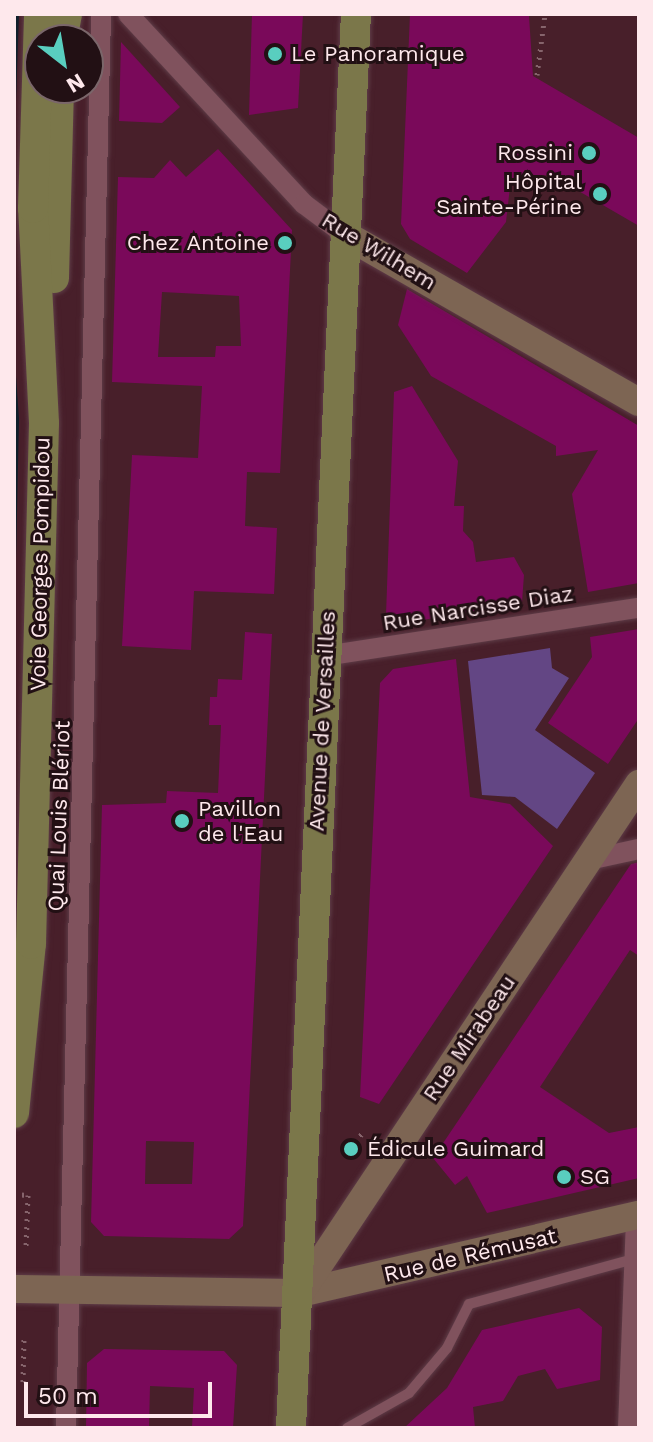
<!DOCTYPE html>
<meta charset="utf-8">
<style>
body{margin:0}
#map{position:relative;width:653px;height:1442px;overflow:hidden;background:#481f2a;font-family:"Work Sans",sans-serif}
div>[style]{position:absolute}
.green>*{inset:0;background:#634684}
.water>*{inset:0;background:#0f1f2b}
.building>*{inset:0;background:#7a095a}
.path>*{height:5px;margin-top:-2.5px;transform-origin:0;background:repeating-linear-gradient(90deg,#86646c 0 2px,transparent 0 8px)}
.roads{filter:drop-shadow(0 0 2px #5e3c47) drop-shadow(0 0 2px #5e3c47)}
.lane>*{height:10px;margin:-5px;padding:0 5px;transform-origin:5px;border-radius:5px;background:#80525d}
.street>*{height:20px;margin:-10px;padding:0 10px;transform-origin:10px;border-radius:10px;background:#80525d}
.secondary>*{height:28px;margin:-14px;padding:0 14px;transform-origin:14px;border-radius:14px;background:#7d6553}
.primary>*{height:30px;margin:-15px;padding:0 15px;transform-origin:15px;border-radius:15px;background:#7b774a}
.dots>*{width:22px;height:22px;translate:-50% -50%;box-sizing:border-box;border:4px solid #221014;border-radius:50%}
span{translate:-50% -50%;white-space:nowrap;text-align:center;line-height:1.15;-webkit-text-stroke:6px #221014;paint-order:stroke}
.poi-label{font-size:22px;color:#fee8ec}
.left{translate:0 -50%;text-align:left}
.right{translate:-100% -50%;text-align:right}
.street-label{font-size:22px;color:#fee8ec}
.frame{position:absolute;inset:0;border:16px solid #fee8ec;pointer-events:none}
.north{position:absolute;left:24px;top:24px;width:80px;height:80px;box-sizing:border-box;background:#221014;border:2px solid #7a666a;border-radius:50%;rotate:149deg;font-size:22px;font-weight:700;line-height:32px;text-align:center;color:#fee8ec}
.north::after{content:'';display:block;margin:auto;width:28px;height:36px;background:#59cebf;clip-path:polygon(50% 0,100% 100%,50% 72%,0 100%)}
.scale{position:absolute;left:24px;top:1382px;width:188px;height:36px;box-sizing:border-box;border:4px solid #fee8ec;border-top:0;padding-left:10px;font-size:24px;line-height:28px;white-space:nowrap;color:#fee8ec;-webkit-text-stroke:6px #221014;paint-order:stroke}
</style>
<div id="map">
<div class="green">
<i style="clip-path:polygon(550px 648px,552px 668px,569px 678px,535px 730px,595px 773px,557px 829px,515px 797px,482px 795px,468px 661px)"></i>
</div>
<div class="water">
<i style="clip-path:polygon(14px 14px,19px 14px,14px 159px)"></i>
<i style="clip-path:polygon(14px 347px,19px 419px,14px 653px)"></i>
</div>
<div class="building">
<i style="clip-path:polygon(252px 14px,303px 14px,298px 108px,249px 115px)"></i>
<i style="clip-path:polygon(410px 14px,529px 16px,533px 76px,639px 138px,639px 226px,551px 175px,511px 178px,506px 222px,467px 273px,410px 239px,401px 224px)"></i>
<i style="clip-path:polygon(121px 42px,180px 107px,162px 123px,119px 121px)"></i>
<i style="clip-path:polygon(evenodd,218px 149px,292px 230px,280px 473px,247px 472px,245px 526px,277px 528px,274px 594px,194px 591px,191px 650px,122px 646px,132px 455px,198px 458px,202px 386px,112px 382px,118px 177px,154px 178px,170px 160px,186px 177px,218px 149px,162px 292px,239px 296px,241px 346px,216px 346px,215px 357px,158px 357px,162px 292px)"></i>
<i style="clip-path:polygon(407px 289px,639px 426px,639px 583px,588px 592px,572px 494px,598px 450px,556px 456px,556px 446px,431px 376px,398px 325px)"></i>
<i style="clip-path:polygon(412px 386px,458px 461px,454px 506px,464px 506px,463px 531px,473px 542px,476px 562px,514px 557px,524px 575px,522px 602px,401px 624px,386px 615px,394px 392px)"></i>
<i style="clip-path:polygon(639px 629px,639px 718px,608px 764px,548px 723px,592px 657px,590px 637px)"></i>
<i style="clip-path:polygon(evenodd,245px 632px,272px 634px,243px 1226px,229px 1239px,104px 1236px,91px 1222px,102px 805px,166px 803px,167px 791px,218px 793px,221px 725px,209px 725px,210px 697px,217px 697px,218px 679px,242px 680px,245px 632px,146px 1141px,194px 1142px,192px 1184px,145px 1184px,146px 1141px)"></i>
<i style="clip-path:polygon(456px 659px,470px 797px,510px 804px,553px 846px,379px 1104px,360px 1097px,380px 683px,393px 669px)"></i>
<i style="clip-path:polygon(639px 862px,639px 956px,630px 950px,540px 1087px,609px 1133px,639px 1127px,639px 1178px,487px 1213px,467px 1176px,455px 1185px,433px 1158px,631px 864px)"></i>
<i style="clip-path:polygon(579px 1308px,602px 1327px,600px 1380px,557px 1389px,545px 1369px,518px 1376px,503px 1401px,473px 1407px,475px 1428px,404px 1428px,447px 1388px,482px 1330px)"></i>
<i style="clip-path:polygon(104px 1349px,224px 1351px,237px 1365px,233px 1428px,192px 1428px,194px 1388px,150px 1386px,149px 1428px,86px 1428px,87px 1363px)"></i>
</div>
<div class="path">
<i style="left:537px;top:75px;width:62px;rotate:-82.5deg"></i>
<i style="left:351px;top:1149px;width:19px;rotate:-55deg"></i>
<i style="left:14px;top:1194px;width:14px;rotate:4deg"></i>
<i style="left:28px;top:1195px;width:51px;rotate:92.2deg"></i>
<i style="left:23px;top:1382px;width:45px;rotate:-88.7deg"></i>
</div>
<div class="roads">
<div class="lane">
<i style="left:347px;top:1428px;width:71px;rotate:-29.4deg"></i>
<i style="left:409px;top:1393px;width:59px;rotate:-49.8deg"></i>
<i style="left:447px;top:1348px;width:49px;rotate:-63.4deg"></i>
<i style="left:469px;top:1304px;width:171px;rotate:-15.3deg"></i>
</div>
<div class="street">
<i style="left:128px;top:14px;width:259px;rotate:47.2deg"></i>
<i style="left:304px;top:204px;width:50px;rotate:36.9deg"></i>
<i style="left:324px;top:656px;width:319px;rotate:-8.7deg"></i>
<i style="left:588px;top:860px;width:52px;rotate:-12.2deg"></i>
<i style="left:66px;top:1428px;width:1414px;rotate:-88.58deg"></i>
<i style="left:628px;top:1428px;width:212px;rotate:-87.8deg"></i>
</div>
<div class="secondary">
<i style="left:344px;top:234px;width:339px;rotate:29.7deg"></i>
<i style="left:14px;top:1289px;width:286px;rotate:0.8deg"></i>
<i style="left:300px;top:1293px;width:348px;rotate:-13deg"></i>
<i style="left:300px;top:1293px;width:612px;rotate:-56.34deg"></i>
</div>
<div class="primary">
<i style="left:62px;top:40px;width:26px;rotate:-79deg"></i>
<i style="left:54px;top:278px;width:190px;rotate:-88.5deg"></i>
<i style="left:14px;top:1113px;width:170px;rotate:-84.3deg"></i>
<i style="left:31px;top:944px;width:521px;rotate:-88.57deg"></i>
<i style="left:44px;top:423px;width:215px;rotate:-92.9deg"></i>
<i style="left:33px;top:208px;width:194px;rotate:-88.2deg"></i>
<i style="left:291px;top:1428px;width:1415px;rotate:-87.37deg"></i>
</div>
</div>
<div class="dots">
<i style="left:275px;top:54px;background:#59cebf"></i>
<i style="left:589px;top:153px;background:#59cebf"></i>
<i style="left:600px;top:194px;background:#59cebf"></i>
<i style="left:285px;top:243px;background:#59cebf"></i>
<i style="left:182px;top:821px;background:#59cebf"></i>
<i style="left:351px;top:1149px;background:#59cebf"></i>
<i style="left:564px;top:1177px;background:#59cebf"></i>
</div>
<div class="poi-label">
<span class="left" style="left:291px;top:54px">Le Panoramique</span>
<span class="right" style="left:573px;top:153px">Rossini</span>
<span class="right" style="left:582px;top:194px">Hôpital<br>Sainte-Périne</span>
<span class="right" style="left:269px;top:243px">Chez Antoine</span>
<span class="left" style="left:198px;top:821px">Pavillon<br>de l'Eau</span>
<span class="left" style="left:367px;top:1149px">Édicule Guimard</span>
<span class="left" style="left:580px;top:1177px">SG</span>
</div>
<div class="street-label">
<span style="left:379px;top:251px;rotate:31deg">Rue Wilhem</span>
<span style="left:40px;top:564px;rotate:-89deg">Voie Georges Pompidou</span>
<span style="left:478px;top:608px;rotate:-9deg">Rue Narcisse Diaz</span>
<span style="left:322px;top:721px;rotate:-87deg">Avenue de Versailles</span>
<span style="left:59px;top:816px;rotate:-88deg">Quai Louis Blériot</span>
<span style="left:469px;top:1038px;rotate:-56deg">Rue Mirabeau</span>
<span style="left:470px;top:1255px;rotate:-13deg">Rue de Rémusat</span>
</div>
<div class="frame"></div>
<div class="north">N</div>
<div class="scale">50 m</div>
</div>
